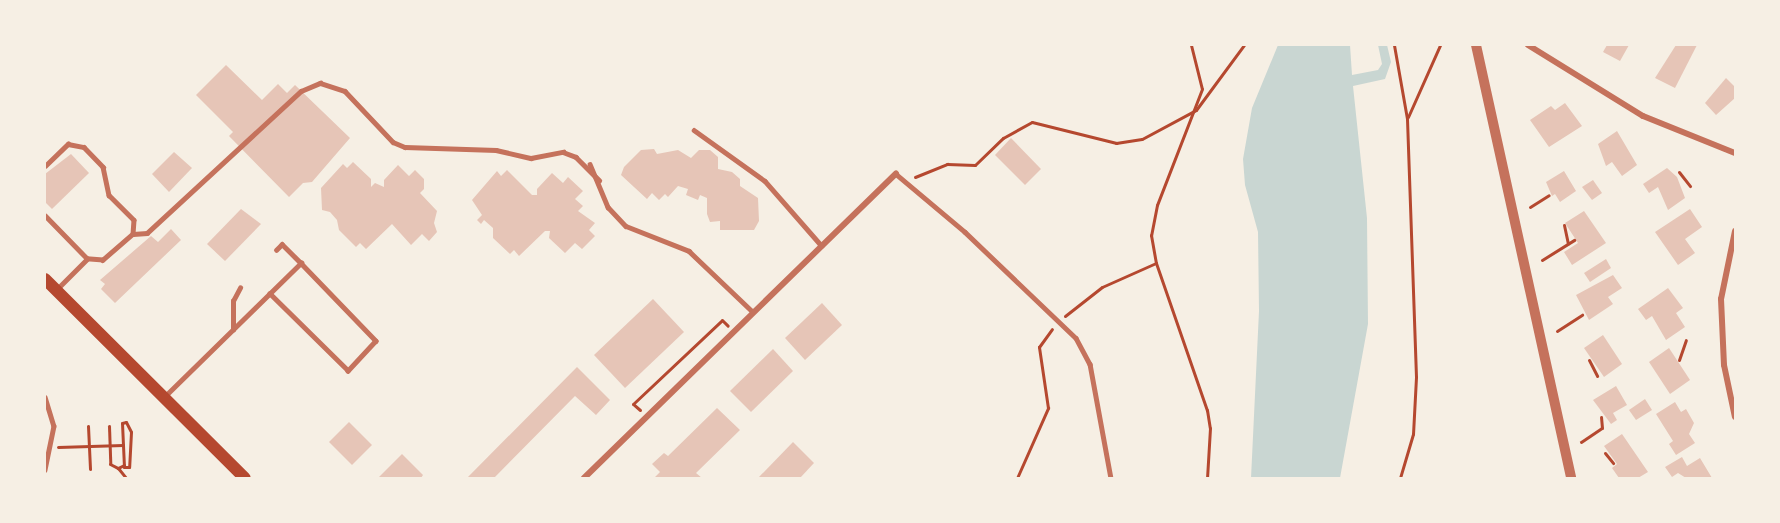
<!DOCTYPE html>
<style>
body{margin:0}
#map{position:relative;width:1780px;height:523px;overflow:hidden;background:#f6efe4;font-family:Poppins,sans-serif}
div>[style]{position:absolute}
.water>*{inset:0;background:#c9d6d2}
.building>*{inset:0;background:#e6c5b7}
.path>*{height:3px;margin:-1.5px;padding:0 1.5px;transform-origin:1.5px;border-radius:1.5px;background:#b5482f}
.service>*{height:4.5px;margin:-2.25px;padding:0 2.25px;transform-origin:2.25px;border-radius:2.25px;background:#c5725c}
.minor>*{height:6px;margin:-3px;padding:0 3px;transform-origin:3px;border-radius:3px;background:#c5725c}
.tertiary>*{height:10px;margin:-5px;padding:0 5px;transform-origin:5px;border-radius:5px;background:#c5725c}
.secondary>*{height:12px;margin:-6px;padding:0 6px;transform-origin:6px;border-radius:6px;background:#b5482f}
span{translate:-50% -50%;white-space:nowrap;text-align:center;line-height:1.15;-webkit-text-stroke:5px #f6efe4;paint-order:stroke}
.frame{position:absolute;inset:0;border:46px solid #f6efe4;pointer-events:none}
</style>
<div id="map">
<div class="water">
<i style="clip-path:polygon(1278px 45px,1350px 45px,1352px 75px,1378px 70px,1382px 64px,1378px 45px,1387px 45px,1391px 62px,1385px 79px,1353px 86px,1367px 218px,1368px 324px,1340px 478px,1251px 478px,1259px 311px,1258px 232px,1245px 185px,1243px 159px,1252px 108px)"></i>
</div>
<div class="building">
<i style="clip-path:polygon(1607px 45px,1629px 45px,1620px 61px,1603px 52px)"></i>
<i style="clip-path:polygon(1676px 45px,1697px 45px,1675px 88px,1655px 78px)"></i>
<i style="clip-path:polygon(226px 65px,262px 100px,278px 84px,287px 93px,295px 85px,350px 138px,312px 182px,303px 183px,289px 197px,229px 136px,233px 132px,196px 95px)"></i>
<i style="clip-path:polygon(1726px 78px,1735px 87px,1735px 98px,1716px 115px,1705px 103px)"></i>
<i style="clip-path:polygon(1565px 103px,1582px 126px,1549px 147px,1530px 120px,1551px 106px,1555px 110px)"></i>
<i style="clip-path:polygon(1617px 131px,1637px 165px,1622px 176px,1612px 162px,1606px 166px,1598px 144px)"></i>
<i style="clip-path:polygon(1011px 138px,1041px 169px,1025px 185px,995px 155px)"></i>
<i style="clip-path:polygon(654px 149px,657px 154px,678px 150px,691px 158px,699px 150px,710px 150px,718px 157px,718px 169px,732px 172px,740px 179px,740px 186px,758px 198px,759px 221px,754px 230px,720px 230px,720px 221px,710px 222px,707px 214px,707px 198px,700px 195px,698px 200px,686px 195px,688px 189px,678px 186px,668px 197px,665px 194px,659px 200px,652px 193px,647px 199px,621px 175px,624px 167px,641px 150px)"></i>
<i style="clip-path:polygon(174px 152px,192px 168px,169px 192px,152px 174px)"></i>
<i style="clip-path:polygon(71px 154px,89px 173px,52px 209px,45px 202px,45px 174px)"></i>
<i style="clip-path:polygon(353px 162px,371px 179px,371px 187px,375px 183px,384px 187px,384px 180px,398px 165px,409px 176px,415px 170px,424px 179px,424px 189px,420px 193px,437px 211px,434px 223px,437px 232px,429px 241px,422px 234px,411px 245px,392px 224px,366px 249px,360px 243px,356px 247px,339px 230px,337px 220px,330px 212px,322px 210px,321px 188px,343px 164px,347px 168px)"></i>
<i style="clip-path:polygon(1667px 168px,1677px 177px,1685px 198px,1668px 210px,1658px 187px,1649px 193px,1643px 184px)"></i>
<i style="clip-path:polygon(507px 170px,532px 195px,537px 195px,537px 189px,552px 173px,563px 183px,568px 177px,583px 191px,575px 199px,583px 206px,578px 211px,595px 223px,589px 230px,595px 236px,582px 249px,575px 243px,565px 253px,549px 238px,550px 231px,545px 231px,519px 256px,514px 250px,510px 254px,493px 238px,493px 228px,484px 220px,481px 224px,477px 220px,482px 215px,472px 200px,497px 171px,501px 176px)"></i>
<i style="clip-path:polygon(1564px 171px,1576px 191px,1560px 202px,1555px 194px,1552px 196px,1546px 182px)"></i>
<i style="clip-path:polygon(1593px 180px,1602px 193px,1592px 200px,1582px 187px)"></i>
<i style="clip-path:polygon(241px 209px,261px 224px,225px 261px,207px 244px)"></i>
<i style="clip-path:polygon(1690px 209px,1702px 227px,1685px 239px,1695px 253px,1678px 265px,1655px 232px)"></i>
<i style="clip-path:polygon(1584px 211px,1606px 243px,1572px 265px,1564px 252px,1578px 243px,1565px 223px)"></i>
<i style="clip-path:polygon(171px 229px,181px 240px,115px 303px,101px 289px,105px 284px,100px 280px,151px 236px,158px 242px)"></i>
<i style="clip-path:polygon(1606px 259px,1611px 268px,1590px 282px,1584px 273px)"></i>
<i style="clip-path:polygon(1613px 275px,1622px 288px,1608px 297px,1613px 304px,1589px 320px,1576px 295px)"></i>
<i style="clip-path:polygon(1668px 288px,1683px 308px,1676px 313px,1685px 327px,1666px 340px,1652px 316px,1646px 320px,1638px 309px)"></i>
<i style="clip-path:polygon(653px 299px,684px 332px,625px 388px,594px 355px)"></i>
<i style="clip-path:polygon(822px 303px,842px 325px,805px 360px,785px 338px)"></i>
<i style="clip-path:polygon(1603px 335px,1622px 364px,1604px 377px,1584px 348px)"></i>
<i style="clip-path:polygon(1669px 348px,1690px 380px,1670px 394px,1649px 362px)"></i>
<i style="clip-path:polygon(773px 349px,793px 371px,751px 412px,730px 391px)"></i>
<i style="clip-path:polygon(577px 367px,610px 400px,596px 415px,575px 396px,494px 478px,467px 478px)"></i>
<i style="clip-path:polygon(1616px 386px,1627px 405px,1613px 413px,1617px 420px,1611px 424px,1593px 400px)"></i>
<i style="clip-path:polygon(1645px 399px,1652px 410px,1636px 420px,1629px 410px)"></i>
<i style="clip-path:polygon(1675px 402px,1681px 412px,1686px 409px,1694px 423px,1689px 434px,1695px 443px,1676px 455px,1669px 444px,1673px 441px,1656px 414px)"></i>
<i style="clip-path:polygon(717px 408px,740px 430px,696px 473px,702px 478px,654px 478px,660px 472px,652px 464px,664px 453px,668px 456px)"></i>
<i style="clip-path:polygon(349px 422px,372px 445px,352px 465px,329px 442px)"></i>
<i style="clip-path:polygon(1622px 434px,1648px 472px,1638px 478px,1619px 478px,1612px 468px,1617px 464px,1604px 446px)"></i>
<i style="clip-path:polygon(793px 442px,814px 463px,800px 478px,758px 478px)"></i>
<i style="clip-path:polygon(402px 454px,423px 475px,421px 478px,378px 478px)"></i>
<i style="clip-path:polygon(1682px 457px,1687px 466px,1700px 458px,1712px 478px,1686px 478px,1678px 473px,1672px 477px,1665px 467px)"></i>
</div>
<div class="path">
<i style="left:1191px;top:45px;width:45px;rotate:76deg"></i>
<i style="left:1202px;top:89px;width:124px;rotate:111.2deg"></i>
<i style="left:1157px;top:205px;width:31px;rotate:101deg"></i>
<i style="left:1151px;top:235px;width:28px;rotate:80deg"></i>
<i style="left:1156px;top:263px;width:156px;rotate:70.9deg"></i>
<i style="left:1207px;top:410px;width:18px;rotate:81deg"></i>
<i style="left:1210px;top:428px;width:50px;rotate:93.4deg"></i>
<i style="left:1394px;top:45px;width:75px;rotate:80deg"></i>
<i style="left:1407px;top:119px;width:258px;rotate:88deg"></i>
<i style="left:1416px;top:377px;width:57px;rotate:93deg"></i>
<i style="left:1413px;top:434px;width:46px;rotate:106.5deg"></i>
<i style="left:1408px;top:117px;width:79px;rotate:-66deg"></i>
<i style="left:1679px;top:172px;width:18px;rotate:52deg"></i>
<i style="left:915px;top:177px;width:35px;rotate:-22deg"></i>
<i style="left:947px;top:164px;width:28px;rotate:2deg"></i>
<i style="left:975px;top:165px;width:39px;rotate:-44deg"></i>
<i style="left:1003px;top:138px;width:33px;rotate:-29deg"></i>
<i style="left:1032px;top:122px;width:87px;rotate:14deg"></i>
<i style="left:1116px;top:143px;width:26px;rotate:-9deg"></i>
<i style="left:1142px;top:139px;width:61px;rotate:-28.2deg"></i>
<i style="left:1196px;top:110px;width:81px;rotate:-53.6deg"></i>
<i style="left:1530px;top:207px;width:22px;rotate:-32deg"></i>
<i style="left:1564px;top:225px;width:19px;rotate:78deg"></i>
<i style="left:1542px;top:260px;width:38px;rotate:-32deg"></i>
<i style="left:1065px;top:316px;width:47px;rotate:-38.1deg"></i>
<i style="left:1102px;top:287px;width:59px;rotate:-24deg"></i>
<i style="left:1557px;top:331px;width:30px;rotate:-33deg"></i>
<i style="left:1589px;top:360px;width:18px;rotate:63deg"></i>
<i style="left:1679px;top:360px;width:21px;rotate:-71deg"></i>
<i style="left:640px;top:410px;width:9px;rotate:-139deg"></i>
<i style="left:633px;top:404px;width:122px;rotate:-43.3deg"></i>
<i style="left:722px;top:320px;width:8px;rotate:45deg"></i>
<i style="left:126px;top:422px;width:11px;rotate:63deg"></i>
<i style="left:131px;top:432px;width:35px;rotate:93deg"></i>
<i style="left:129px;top:467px;width:5px;rotate:180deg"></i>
<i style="left:124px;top:467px;width:44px;rotate:-92.6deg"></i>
<i style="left:122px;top:423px;width:4px;rotate:-14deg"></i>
<i style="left:88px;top:426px;width:43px;rotate:87.3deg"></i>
<i style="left:109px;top:426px;width:38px;rotate:88deg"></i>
<i style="left:110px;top:464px;width:9px;rotate:27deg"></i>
<i style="left:1581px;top:442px;width:25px;rotate:-34deg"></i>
<i style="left:1602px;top:428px;width:11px;rotate:-95deg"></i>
<i style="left:58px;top:447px;width:65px;rotate:-1.8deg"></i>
<i style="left:1605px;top:453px;width:13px;rotate:51deg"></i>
<i style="left:124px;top:465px;width:7px;rotate:153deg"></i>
<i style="left:118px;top:468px;width:13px;rotate:51deg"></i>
<i style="left:1017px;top:478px;width:77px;rotate:-66.1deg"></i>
<i style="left:1048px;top:408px;width:62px;rotate:-98.4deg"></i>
<i style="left:1039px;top:347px;width:22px;rotate:-54deg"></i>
</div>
<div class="service">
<i style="left:694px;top:130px;width:87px;rotate:35.7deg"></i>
<i style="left:765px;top:181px;width:86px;rotate:48.8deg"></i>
<i style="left:590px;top:164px;width:47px;rotate:67.3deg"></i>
<i style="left:608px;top:207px;width:26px;rotate:47deg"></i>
<i style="left:626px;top:226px;width:68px;rotate:21.6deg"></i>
<i style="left:689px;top:251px;width:88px;rotate:43.6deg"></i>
<i style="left:45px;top:166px;width:32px;rotate:-44deg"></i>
<i style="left:68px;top:144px;width:16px;rotate:11deg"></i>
<i style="left:84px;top:147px;width:28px;rotate:46deg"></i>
<i style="left:103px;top:167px;width:29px;rotate:78deg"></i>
<i style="left:109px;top:195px;width:35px;rotate:45deg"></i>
<i style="left:134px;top:220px;width:14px;rotate:94deg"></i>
<i style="left:133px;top:234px;width:40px;rotate:139deg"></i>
<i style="left:103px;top:260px;width:16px;rotate:-176deg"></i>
<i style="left:87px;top:259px;width:60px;rotate:-134.3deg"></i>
<i style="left:896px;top:174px;width:90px;rotate:40deg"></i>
<i style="left:965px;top:232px;width:153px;rotate:43.7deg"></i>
<i style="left:1076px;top:338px;width:30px;rotate:62deg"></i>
<i style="left:1090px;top:364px;width:116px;rotate:79.6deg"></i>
<i style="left:133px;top:234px;width:14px;rotate:-4deg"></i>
<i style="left:147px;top:233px;width:209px;rotate:-42.7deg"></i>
<i style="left:301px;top:91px;width:21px;rotate:-23deg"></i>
<i style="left:320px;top:83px;width:26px;rotate:18deg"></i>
<i style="left:345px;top:91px;width:70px;rotate:46.7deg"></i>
<i style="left:393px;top:142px;width:13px;rotate:23deg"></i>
<i style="left:405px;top:147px;width:91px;rotate:1.9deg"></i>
<i style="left:496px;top:150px;width:36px;rotate:13deg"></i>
<i style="left:531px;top:158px;width:33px;rotate:-11deg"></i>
<i style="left:563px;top:152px;width:14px;rotate:21deg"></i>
<i style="left:576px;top:157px;width:33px;rotate:45deg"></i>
<i style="left:276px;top:250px;width:8px;rotate:-45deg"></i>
<i style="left:282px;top:244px;width:27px;rotate:45deg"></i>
<i style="left:56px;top:290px;width:44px;rotate:-45deg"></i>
<i style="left:233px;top:330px;width:29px;rotate:-90deg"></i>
<i style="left:233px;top:301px;width:15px;rotate:-62deg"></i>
<i style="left:45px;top:397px;width:30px;rotate:73deg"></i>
<i style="left:54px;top:426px;width:45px;rotate:101.6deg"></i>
<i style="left:164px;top:397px;width:192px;rotate:-44.4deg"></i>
<i style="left:301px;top:263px;width:108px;rotate:46.1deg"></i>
<i style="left:376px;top:341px;width:41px;rotate:133deg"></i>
<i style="left:348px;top:371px;width:110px;rotate:-135.4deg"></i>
</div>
<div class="minor">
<i style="left:1528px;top:45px;width:135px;rotate:31.7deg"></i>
<i style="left:1643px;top:116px;width:99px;rotate:21.9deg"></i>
<i style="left:1735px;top:231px;width:69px;rotate:101.6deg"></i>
<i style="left:1721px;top:299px;width:66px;rotate:87.4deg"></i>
<i style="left:1724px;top:365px;width:53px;rotate:78.1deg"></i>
<i style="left:584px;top:478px;width:436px;rotate:-44.3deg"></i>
</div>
<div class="tertiary">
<i style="left:1476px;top:45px;width:443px;rotate:77.6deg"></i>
</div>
<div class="secondary">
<i style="left:45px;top:279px;width:282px;rotate:44.9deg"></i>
</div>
<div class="frame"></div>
</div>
